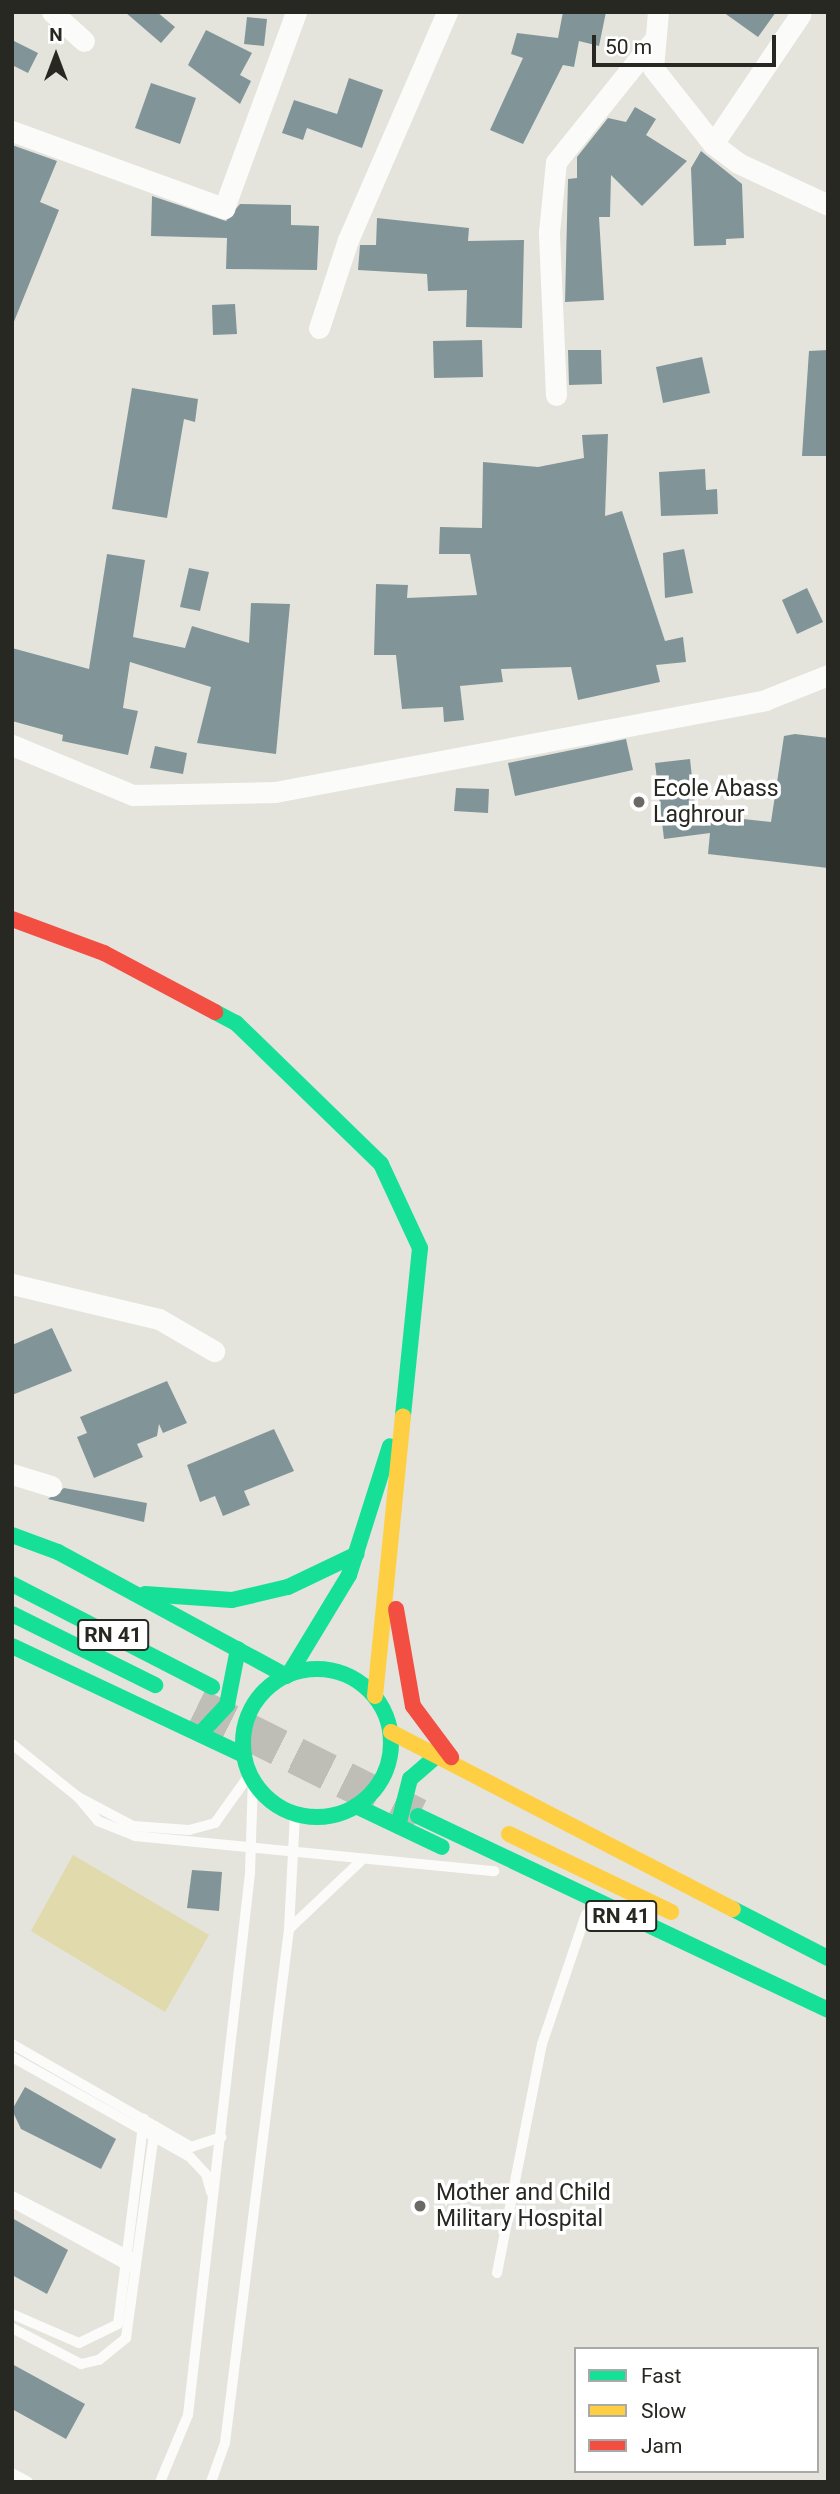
<!DOCTYPE html>
<style>
body{margin:0}
#map{position:relative;width:840px;height:2494px;overflow:hidden;background:#e4e3dc;font-family:Roboto,sans-serif}
div>[style]{position:absolute}
.green>*{inset:0;background:#e1daac}
.building>*{inset:0;background:#819599}
.highway-tunnel>*{height:37px;margin-top:-18.5px;transform-origin:0;background:repeating-linear-gradient(90deg,#bebeb7 0 37px,transparent 0 55px)}
.lane>*{height:10px;margin:-5px;padding:0 5px;transform-origin:5px;border-radius:5px;background:#fbfbfa}
.street>*{height:21px;margin:-10.5px;padding:0 10.5px;transform-origin:10.5px;border-radius:10.5px;background:#fbfbfa}
.fast>*{height:16px;margin:-8px;padding:0 8px;transform-origin:8px;border-radius:8px;background:#16e098}
.fast>.ring{margin:-8px;padding:0;box-sizing:content-box;background:none;border:16px solid #16e098;border-radius:50%}
.slow>*{height:16px;margin:-8px;padding:0 8px;transform-origin:8px;border-radius:8px;background:#ffcf43}
.jam>*{height:16px;margin:-8px;padding:0 8px;transform-origin:8px;border-radius:8px;background:#f24e42}
.dots>*{width:19px;height:19px;translate:-50% -50%;box-sizing:border-box;border:4px solid #fff;border-radius:50%}
span{translate:-50% -50%;white-space:nowrap;text-align:center;line-height:1.15;-webkit-text-stroke:7px #fff;paint-order:stroke}
.shield-label span{padding:2px 5px;background:#fff;border:2px solid;border-radius:5px;-webkit-text-stroke-width:0}
.shield-label{font-size:21px;color:#282822;font-weight:700}
.poi-label{font-size:23px;color:#282822}
.left{translate:0 -50%;text-align:left}
.frame{position:absolute;inset:0;border:14px solid #282822;pointer-events:none}
.legend{position:absolute;left:574px;top:2347px;width:245px;height:126px;box-sizing:border-box;background:#fff;border:2px solid #a9a9a7;margin:0;padding:9px 12px;list-style:none;font-size:21px;color:#282822}
.legend li{display:flex;align-items:center;gap:14px;height:35px}
.legend b{width:35px;border:2px solid #a9a9a7}
.north{position:absolute;left:21px;top:21px;width:70px;height:70px;-webkit-text-stroke:5px #fff;paint-order:stroke;rotate:0deg;font-size:19px;font-weight:700;line-height:28px;text-align:center;color:#282822}
.north::after{content:'';display:block;margin:auto;width:24px;height:32px;background:#282822;clip-path:polygon(50% 0,100% 100%,50% 72%,0 100%)}
.scale{position:absolute;left:592px;top:35px;width:184px;height:32px;box-sizing:border-box;border:4px solid #282822;border-top:0;padding-left:9px;font-size:21px;line-height:24px;white-space:nowrap;color:#282822;-webkit-text-stroke:5px #fff;paint-order:stroke}
</style>
<div id="map">
<div class="green">
<i style="clip-path:polygon(73px 1855px,209px 1935px,165px 2012px,31px 1931px)"></i>
</div>
<div class="building">
<i style="clip-path:polygon(125px 12px,157px 12px,175px 27px,161px 43px)"></i>
<i style="clip-path:polygon(563px 12px,606px 12px,599px 46px,579px 41px,574px 67px,563px 65px,523px 144px,490px 130px,523px 58px,511px 54px,517px 33px,558px 38px)"></i>
<i style="clip-path:polygon(723px 12px,776px 12px,758px 37px)"></i>
<i style="clip-path:polygon(247px 17px,267px 19px,264px 46px,244px 44px)"></i>
<i style="clip-path:polygon(206px 30px,252px 53px,240px 75px,251px 81px,240px 104px,188px 65px)"></i>
<i style="clip-path:polygon(12px 40px,38px 53px,28px 73px,12px 65px)"></i>
<i style="clip-path:polygon(349px 78px,383px 90px,362px 148px,307px 128px,303px 140px,282px 133px,294px 100px,337px 114px)"></i>
<i style="clip-path:polygon(151px 83px,196px 98px,180px 144px,135px 128px)"></i>
<i style="clip-path:polygon(635px 107px,656px 119px,646px 135px,687px 161px,642px 206px,611px 175px,610px 217px,599px 217px,604px 300px,565px 302px,568px 179px,577px 178px,577px 157px,608px 118px,626px 122px)"></i>
<i style="clip-path:polygon(12px 145px,57px 161px,40px 202px,59px 210px,13px 324px)"></i>
<i style="clip-path:polygon(701px 151px,742px 184px,744px 238px,726px 239px,726px 245px,694px 246px,691px 168px)"></i>
<i style="clip-path:polygon(152px 196px,226px 221px,240px 204px,291px 205px,291px 225px,319px 226px,317px 270px,226px 269px,227px 238px,151px 236px)"></i>
<i style="clip-path:polygon(377px 218px,469px 228px,468px 241px,524px 240px,522px 328px,466px 327px,467px 290px,428px 291px,427px 274px,358px 270px,360px 245px,376px 245px)"></i>
<i style="clip-path:polygon(235px 304px,237px 334px,213px 335px,212px 305px)"></i>
<i style="clip-path:polygon(482px 340px,483px 377px,434px 378px,433px 341px)"></i>
<i style="clip-path:polygon(568px 350px,601px 350px,602px 384px,569px 385px)"></i>
<i style="clip-path:polygon(828px 350px,828px 456px,802px 456px,809px 351px)"></i>
<i style="clip-path:polygon(702px 357px,710px 393px,663px 403px,656px 367px)"></i>
<i style="clip-path:polygon(132px 388px,198px 399px,195px 422px,184px 419px,167px 518px,112px 509px)"></i>
<i style="clip-path:polygon(608px 434px,605px 516px,622px 511px,665px 641px,683px 637px,686px 662px,656px 665px,660px 682px,578px 700px,571px 667px,501px 669px,503px 682px,460px 686px,464px 720px,444px 722px,443px 707px,402px 709px,396px 655px,374px 655px,376px 584px,408px 585px,407px 598px,477px 595px,470px 554px,439px 554px,440px 527px,482px 528px,483px 462px,538px 467px,584px 458px,582px 435px)"></i>
<i style="clip-path:polygon(705px 469px,706px 490px,717px 489px,718px 514px,661px 516px,659px 472px)"></i>
<i style="clip-path:polygon(684px 549px,693px 593px,665px 598px,663px 553px)"></i>
<i style="clip-path:polygon(107px 554px,145px 560px,133px 637px,185px 648px,192px 626px,249px 643px,251px 603px,290px 604px,276px 754px,197px 743px,211px 687px,130px 662px,123px 708px,138px 711px,128px 755px,62px 741px,63px 735px,12px 721px,12px 648px,89px 669px)"></i>
<i style="clip-path:polygon(189px 568px,209px 572px,200px 611px,180px 607px)"></i>
<i style="clip-path:polygon(807px 588px,823px 622px,797px 634px,782px 600px)"></i>
<i style="clip-path:polygon(795px 734px,828px 738px,828px 868px,708px 854px,710px 833px,664px 839px,655px 763px,690px 759px,696px 814px,771px 822px,784px 736px)"></i>
<i style="clip-path:polygon(626px 739px,633px 770px,515px 796px,508px 763px)"></i>
<i style="clip-path:polygon(155px 746px,187px 753px,183px 774px,150px 768px)"></i>
<i style="clip-path:polygon(456px 788px,489px 789px,488px 813px,454px 811px)"></i>
<i style="clip-path:polygon(52px 1328px,72px 1371px,12px 1395px,12px 1345px)"></i>
<i style="clip-path:polygon(167px 1381px,187px 1423px,163px 1433px,159px 1424px,157px 1436px,137px 1444px,143px 1457px,94px 1478px,77px 1437px,87px 1433px,80px 1417px)"></i>
<i style="clip-path:polygon(274px 1429px,294px 1471px,244px 1491px,250px 1505px,223px 1516px,215px 1496px,200px 1502px,187px 1465px)"></i>
<i style="clip-path:polygon(64px 1488px,147px 1503px,144px 1522px,48px 1499px)"></i>
<i style="clip-path:polygon(192px 1870px,222px 1872px,219px 1911px,187px 1908px)"></i>
<i style="clip-path:polygon(25px 2087px,116px 2139px,101px 2169px,21px 2129px,12px 2110px)"></i>
<i style="clip-path:polygon(12px 2218px,68px 2250px,47px 2294px,12px 2275px)"></i>
<i style="clip-path:polygon(12px 2364px,85px 2404px,66px 2439px,12px 2409px)"></i>
</div>
<div class="highway-tunnel">
<i style="left:197px;top:1706px;width:247px;rotate:26.5deg"></i>
</div>
<div class="lane">
<i style="left:12px;top:1744px;width:85px;rotate:38.8deg"></i>
<i style="left:78px;top:1797px;width:62px;rotate:27.8deg"></i>
<i style="left:133px;top:1826px;width:56px;rotate:4.1deg"></i>
<i style="left:189px;top:1830px;width:27px;rotate:-15deg"></i>
<i style="left:215px;top:1823px;width:60px;rotate:-54.5deg"></i>
<i style="left:78px;top:1797px;width:31px;rotate:50deg"></i>
<i style="left:98px;top:1821px;width:40px;rotate:22deg"></i>
<i style="left:135px;top:1836px;width:361px;rotate:5.6deg"></i>
<i style="left:289px;top:1929px;width:99px;rotate:-43.4deg"></i>
<i style="left:12px;top:2044px;width:207px;rotate:29.9deg"></i>
<i style="left:191px;top:2147px;width:32px;rotate:-18deg"></i>
<i style="left:12px;top:2057px;width:204px;rotate:29.3deg"></i>
<i style="left:190px;top:2157px;width:23px;rotate:47deg"></i>
<i style="left:206px;top:2174px;width:19px;rotate:74deg"></i>
<i style="left:12px;top:2196px;width:136px;rotate:27.1deg"></i>
<i style="left:12px;top:2202px;width:137px;rotate:28.8deg"></i>
<i style="left:497px;top:2273px;width:233px;rotate:-78.9deg"></i>
<i style="left:542px;top:2044px;width:137px;rotate:-71.3deg"></i>
<i style="left:12px;top:2314px;width:73px;rotate:23.4deg"></i>
<i style="left:79px;top:2343px;width:43px;rotate:-26deg"></i>
<i style="left:118px;top:2324px;width:207px;rotate:-82.8deg"></i>
<i style="left:12px;top:2328px;width:78px;rotate:27.6deg"></i>
<i style="left:81px;top:2364px;width:18px;rotate:-13deg"></i>
<i style="left:99px;top:2360px;width:35px;rotate:-39deg"></i>
<i style="left:126px;top:2338px;width:214px;rotate:-82.2deg"></i>
<i style="left:12px;top:2473px;width:18px;rotate:29deg"></i>
<i style="left:160px;top:2482px;width:73px;rotate:-67.3deg"></i>
<i style="left:188px;top:2415px;width:546px;rotate:-83.47deg"></i>
<i style="left:250px;top:1873px;width:93px;rotate:-88.2deg"></i>
<i style="left:211px;top:2482px;width:41px;rotate:-70.3deg"></i>
<i style="left:225px;top:2443px;width:518px;rotate:-82.9deg"></i>
<i style="left:289px;top:1929px;width:116px;rotate:-87deg"></i>
</div>
<div class="street">
<i style="left:52px;top:12px;width:43px;rotate:42.2deg"></i>
<i style="left:658px;top:12px;width:56px;rotate:95.1deg"></i>
<i style="left:653px;top:68px;width:97px;rotate:51.7deg"></i>
<i style="left:713px;top:144px;width:31px;rotate:37deg"></i>
<i style="left:738px;top:163px;width:99px;rotate:25deg"></i>
<i style="left:12px;top:131px;width:226px;rotate:20deg"></i>
<i style="left:224px;top:208px;width:209px;rotate:-69.8deg"></i>
<i style="left:713px;top:144px;width:156px;rotate:-56deg"></i>
<i style="left:319px;top:328px;width:93px;rotate:-71.8deg"></i>
<i style="left:348px;top:240px;width:249px;rotate:-66.5deg"></i>
<i style="left:556px;top:395px;width:163px;rotate:-92.5deg"></i>
<i style="left:549px;top:232px;width:70px;rotate:-84.3deg"></i>
<i style="left:556px;top:162px;width:156px;rotate:-51.2deg"></i>
<i style="left:12px;top:745px;width:131px;rotate:22.5deg"></i>
<i style="left:133px;top:795px;width:142px;rotate:-1.2deg"></i>
<i style="left:275px;top:792px;width:499px;rotate:-10.6deg"></i>
<i style="left:765px;top:700px;width:68px;rotate:-21.6deg"></i>
<i style="left:12px;top:1284px;width:151px;rotate:13.4deg"></i>
<i style="left:159px;top:1319px;width:64px;rotate:30.2deg"></i>
<i style="left:12px;top:1474px;width:41px;rotate:17.1deg"></i>
</div>
<div class="fast">
<i style="left:215px;top:1012px;width:24px;rotate:28deg"></i>
<i style="left:236px;top:1023px;width:202px;rotate:44.2deg"></i>
<i style="left:381px;top:1164px;width:93px;rotate:65.1deg"></i>
<i style="left:420px;top:1248px;width:169px;rotate:95.8deg"></i>
<i style="left:12px;top:1535px;width:49px;rotate:20.3deg"></i>
<i style="left:58px;top:1552px;width:260px;rotate:28.5deg"></i>
<i style="left:12px;top:1584px;width:225px;rotate:27.2deg"></i>
<i style="left:145px;top:1594px;width:87px;rotate:3.9deg"></i>
<i style="left:232px;top:1600px;width:57px;rotate:-13.1deg"></i>
<i style="left:288px;top:1587px;width:76px;rotate:-25.6deg"></i>
<i style="left:12px;top:1614px;width:160px;rotate:26.4deg"></i>
<i style="left:12px;top:1646px;width:256px;rotate:25.2deg"></i>
<i class="ring" style="left:243px;top:1669px;width:132px;height:132px"></i>
<i style="left:289px;top:1674px;width:116px;rotate:-58.8deg"></i>
<i style="left:349px;top:1575px;width:135px;rotate:-72.4deg"></i>
<i style="left:200px;top:1734px;width:40px;rotate:-47deg"></i>
<i style="left:227px;top:1705px;width:57px;rotate:-78.9deg"></i>
<i style="left:356px;top:1806px;width:95px;rotate:25.5deg"></i>
<i style="left:418px;top:1816px;width:454px;rotate:25.3deg"></i>
<i style="left:398px;top:1826px;width:49px;rotate:-75.7deg"></i>
<i style="left:410px;top:1779px;width:37px;rotate:-41deg"></i>
<i style="left:733px;top:1909px;width:107px;rotate:27.3deg"></i>
</div>
<div class="slow">
<i style="left:375px;top:1696px;width:281px;rotate:-84.3deg"></i>
<i style="left:391px;top:1732px;width:385px;rotate:27.4deg"></i>
<i style="left:509px;top:1834px;width:180px;rotate:25.7deg"></i>
</div>
<div class="jam">
<i style="left:12px;top:919px;width:98px;rotate:20.3deg"></i>
<i style="left:104px;top:953px;width:126px;rotate:28deg"></i>
<i style="left:396px;top:1609px;width:98px;rotate:80.1deg"></i>
<i style="left:413px;top:1706px;width:64px;rotate:53.3deg"></i>
</div>
<div class="dots">
<i style="left:639px;top:802px;background:#6a6963"></i>
<i style="left:420px;top:2206px;background:#6a6963"></i>
</div>
<div class="shield-label">
<span style="left:113px;top:1635px">RN 41</span>
<span style="left:621px;top:1916px">RN 41</span>
</div>
<div class="poi-label">
<span class="left" style="left:653px;top:802px">Ecole Abass<br>Laghrour</span>
<span class="left" style="left:436px;top:2206px">Mother and Child<br>Military Hospital</span>
</div>
<div class="frame"></div>
<ul class="legend">
<li><b style="height:9px;background:#16e098"></b>Fast</li>
<li><b style="height:9px;background:#ffcf43"></b>Slow</li>
<li><b style="height:9px;background:#f24e42"></b>Jam</li>
</ul>
<div class="north">N</div>
<div class="scale">50 m</div>
</div>
